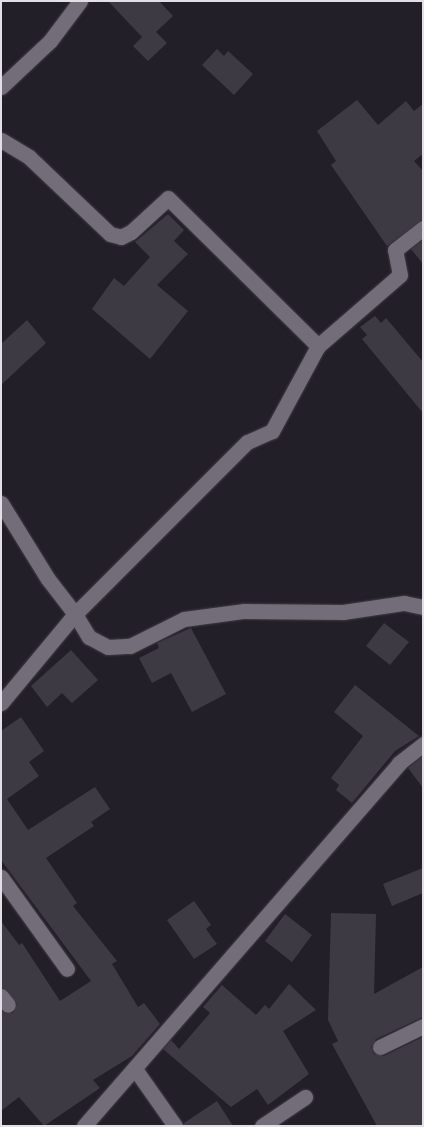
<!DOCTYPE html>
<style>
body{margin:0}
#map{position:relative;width:424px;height:1127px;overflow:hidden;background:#231f28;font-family:Arial,sans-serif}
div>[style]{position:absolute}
.building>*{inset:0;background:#3e3a44}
.roads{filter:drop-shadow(0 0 1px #3f3d44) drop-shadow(0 0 1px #3f3d44)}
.street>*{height:15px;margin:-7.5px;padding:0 7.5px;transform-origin:7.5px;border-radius:7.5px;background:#726d78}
span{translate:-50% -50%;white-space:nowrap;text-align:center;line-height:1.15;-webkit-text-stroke:4px #1a161e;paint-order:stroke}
.frame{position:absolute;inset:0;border:2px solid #e2e0e6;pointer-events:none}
</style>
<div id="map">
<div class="building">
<i style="clip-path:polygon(108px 1px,159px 1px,173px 16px,156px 32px,167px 43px,148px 61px,133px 46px,142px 37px)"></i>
<i style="clip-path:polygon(217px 49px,224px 56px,228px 51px,253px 74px,234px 95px,202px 65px)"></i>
<i style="clip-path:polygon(357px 100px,378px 125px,406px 101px,414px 111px,423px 104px,423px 154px,414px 161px,423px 171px,423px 219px,387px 246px,331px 165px,336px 161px,317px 131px)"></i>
<i style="clip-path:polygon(168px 214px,184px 230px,174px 241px,188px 254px,157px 285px,188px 311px,150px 359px,92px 309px,114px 278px,124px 286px,150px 257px,135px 242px)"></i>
<i style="clip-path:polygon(423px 240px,423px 264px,411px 249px)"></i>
<i style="clip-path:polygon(375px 316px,381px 323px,386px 318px,423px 362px,423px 413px,362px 339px,367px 335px,360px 327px)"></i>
<i style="clip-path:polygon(27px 320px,46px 343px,1px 385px,1px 344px)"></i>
<i style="clip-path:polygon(384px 623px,409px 642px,390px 665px,366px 646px)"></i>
<i style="clip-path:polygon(191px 628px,226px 694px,192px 712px,171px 673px,152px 683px,139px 658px,159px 648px,157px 643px)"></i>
<i style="clip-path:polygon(71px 650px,98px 680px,72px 703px,62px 693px,47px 707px,31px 686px)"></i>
<i style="clip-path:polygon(355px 685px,419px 736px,395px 751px,352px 803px,336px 790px,339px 785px,331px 778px,363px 736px,334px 712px)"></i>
<i style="clip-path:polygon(21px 717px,44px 751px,29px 762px,39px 776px,7px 799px,28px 830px,95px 787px,110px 809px,91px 822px,94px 826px,46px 858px,77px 903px,73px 906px,117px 961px,112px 964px,138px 1007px,144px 1003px,160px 1024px,132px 1056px,93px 1080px,100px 1088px,44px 1126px,19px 1097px,1px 1111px,1px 1011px,13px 1013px,17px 1004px,1px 987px,1px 921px,19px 945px,22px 943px,60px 1001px,91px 981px,1px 860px,1px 731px)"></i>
<i style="clip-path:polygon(423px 756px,423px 788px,408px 768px)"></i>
<i style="clip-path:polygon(423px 868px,423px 893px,392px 906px,383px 884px)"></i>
<i style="clip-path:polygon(194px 901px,211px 925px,206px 929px,217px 944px,194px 959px,167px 920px)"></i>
<i style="clip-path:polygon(331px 913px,376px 914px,374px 994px,423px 967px,423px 1017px,376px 1039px,371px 1047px,374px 1054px,384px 1056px,423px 1037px,423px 1126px,377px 1126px,332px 1044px,338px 1041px,328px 1020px)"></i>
<i style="clip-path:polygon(285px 914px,312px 935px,292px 962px,265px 941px)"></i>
<i style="clip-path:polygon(289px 984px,316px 1010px,283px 1031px,309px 1074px,268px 1105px,257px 1089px,231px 1107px,163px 1049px,171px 1040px,179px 1049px,210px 1013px,203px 1007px,222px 985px,256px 1015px,265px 1005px,269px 1009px)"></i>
<i style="clip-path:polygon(217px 1101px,233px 1126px,184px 1126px,184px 1123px)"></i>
</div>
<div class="roads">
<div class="street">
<i style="left:1px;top:87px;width:67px;rotate:-43.2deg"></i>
<i style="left:50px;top:41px;width:50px;rotate:-53.1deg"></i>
<i style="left:1px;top:140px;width:33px;rotate:31deg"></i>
<i style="left:29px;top:157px;width:112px;rotate:43.5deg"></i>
<i style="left:110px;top:234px;width:11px;rotate:15deg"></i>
<i style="left:121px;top:237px;width:11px;rotate:-27deg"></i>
<i style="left:131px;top:232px;width:50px;rotate:-42.6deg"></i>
<i style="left:168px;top:198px;width:211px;rotate:44.6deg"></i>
<i style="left:318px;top:346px;width:108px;rotate:-40.9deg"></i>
<i style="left:400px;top:275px;width:25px;rotate:-101deg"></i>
<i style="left:395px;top:250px;width:36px;rotate:-38deg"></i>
<i style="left:318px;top:346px;width:97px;rotate:118.4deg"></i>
<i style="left:272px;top:431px;width:27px;rotate:156deg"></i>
<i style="left:247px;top:442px;width:243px;rotate:135deg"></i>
<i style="left:75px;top:614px;width:27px;rotate:59deg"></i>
<i style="left:89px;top:637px;width:21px;rotate:28deg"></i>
<i style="left:108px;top:647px;width:22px;rotate:-3deg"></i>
<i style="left:130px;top:646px;width:60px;rotate:-26.6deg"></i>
<i style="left:184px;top:619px;width:61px;rotate:-7.6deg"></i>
<i style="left:244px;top:611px;width:99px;rotate:0.6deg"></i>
<i style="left:343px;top:612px;width:62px;rotate:-8.4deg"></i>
<i style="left:404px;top:603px;width:19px;rotate:12deg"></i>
<i style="left:1px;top:503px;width:89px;rotate:58.3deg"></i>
<i style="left:48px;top:579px;width:44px;rotate:52.4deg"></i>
<i style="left:75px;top:614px;width:116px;rotate:129.7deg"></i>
<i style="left:1px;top:877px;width:113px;rotate:54.3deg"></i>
<i style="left:1px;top:996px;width:11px;rotate:52deg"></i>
<i style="left:380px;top:1047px;width:48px;rotate:-26deg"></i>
<i style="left:135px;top:1069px;width:70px;rotate:54.9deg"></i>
<i style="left:84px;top:1126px;width:481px;rotate:-49deg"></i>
<i style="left:399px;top:763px;width:31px;rotate:-38deg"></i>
<i style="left:262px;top:1126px;width:52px;rotate:-34deg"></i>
</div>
</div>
<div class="frame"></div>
</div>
